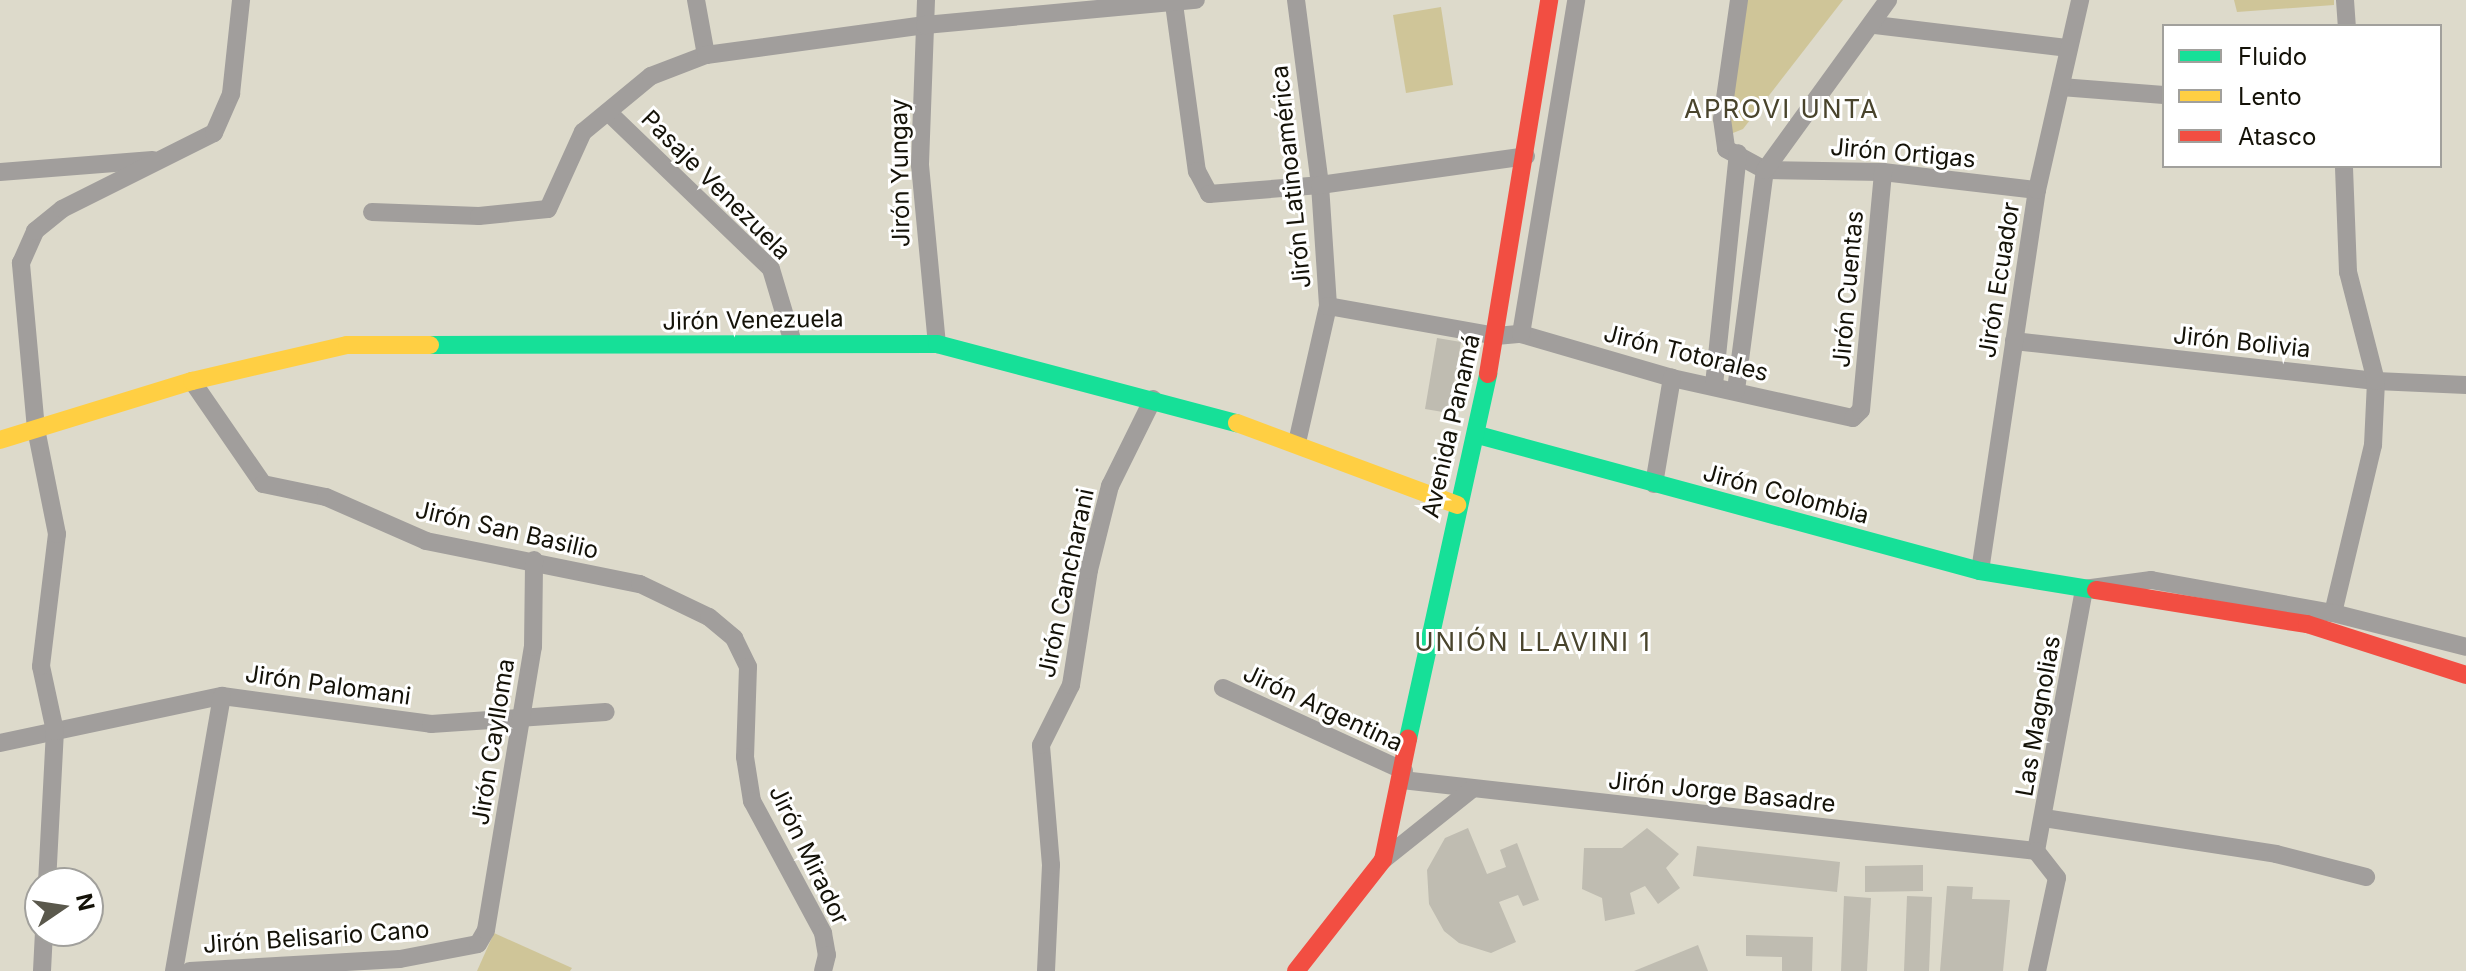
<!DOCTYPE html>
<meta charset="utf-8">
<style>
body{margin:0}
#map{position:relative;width:2466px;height:971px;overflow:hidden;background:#dddacb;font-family:Inter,sans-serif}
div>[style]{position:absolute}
.green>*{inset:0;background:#cfc598}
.building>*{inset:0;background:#bfbcb1}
.street>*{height:18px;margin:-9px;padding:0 9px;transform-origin:9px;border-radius:9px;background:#a19e9c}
.fast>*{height:18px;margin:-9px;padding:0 9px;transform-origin:9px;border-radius:9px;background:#16e098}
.slow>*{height:18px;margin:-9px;padding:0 9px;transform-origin:9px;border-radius:9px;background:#ffcf43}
.jam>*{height:18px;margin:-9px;padding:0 9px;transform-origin:9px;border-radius:9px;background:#f24e42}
span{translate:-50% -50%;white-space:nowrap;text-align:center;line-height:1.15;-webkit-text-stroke:6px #fff;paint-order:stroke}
.street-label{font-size:24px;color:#141208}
.neighbourhood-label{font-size:26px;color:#49442c;letter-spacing:2px}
.legend{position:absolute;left:2162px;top:24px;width:280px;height:144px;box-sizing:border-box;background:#fff;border:2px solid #a1a09c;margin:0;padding:10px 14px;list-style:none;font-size:24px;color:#141208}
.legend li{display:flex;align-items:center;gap:16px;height:40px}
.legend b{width:40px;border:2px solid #a1a09c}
.north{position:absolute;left:24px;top:867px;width:80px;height:80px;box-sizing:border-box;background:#fff;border:2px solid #a1a09c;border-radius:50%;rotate:77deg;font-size:22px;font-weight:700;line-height:32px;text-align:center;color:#141208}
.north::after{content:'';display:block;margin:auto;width:28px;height:36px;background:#5a584c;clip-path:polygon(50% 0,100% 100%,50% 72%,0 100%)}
</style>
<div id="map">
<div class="green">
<i style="clip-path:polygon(1742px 0,1843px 0,1743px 129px,1733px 133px,1727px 126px)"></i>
<i style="clip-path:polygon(2234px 0,2334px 0,2334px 5px,2237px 12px)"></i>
<i style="clip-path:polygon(1441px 7px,1453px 85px,1406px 93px,1393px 15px)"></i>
<i style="clip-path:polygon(494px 933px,572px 968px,570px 971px,477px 971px)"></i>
</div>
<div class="building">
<i style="clip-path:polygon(1437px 338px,1461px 342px,1449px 413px,1425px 409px)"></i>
<i style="clip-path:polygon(1468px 828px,1487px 874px,1506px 867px,1500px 850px,1517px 843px,1539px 900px,1523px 906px,1518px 895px,1499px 902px,1516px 942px,1491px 953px,1459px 943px,1444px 931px,1429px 904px,1427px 870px,1445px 838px)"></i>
<i style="clip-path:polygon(1647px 828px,1679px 854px,1666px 868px,1680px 888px,1658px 904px,1645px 886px,1630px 893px,1635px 914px,1605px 921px,1602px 898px,1582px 889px,1584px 848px,1622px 848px)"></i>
<i style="clip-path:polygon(1697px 846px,1840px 862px,1837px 892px,1693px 876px)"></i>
<i style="clip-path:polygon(1923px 865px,1923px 891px,1865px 892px,1865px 866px)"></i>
<i style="clip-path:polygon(1947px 886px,1973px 887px,1972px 899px,2010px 900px,2003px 971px,1940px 971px)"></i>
<i style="clip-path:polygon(1844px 896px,1871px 898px,1867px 971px,1841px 971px)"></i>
<i style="clip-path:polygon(1907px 896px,1932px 897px,1929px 971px,1904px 971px)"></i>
<i style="clip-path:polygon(1746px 935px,1813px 937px,1812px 971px,1782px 971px,1782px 957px,1746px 956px)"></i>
<i style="clip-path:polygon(1698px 945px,1708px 971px,1634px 971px)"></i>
</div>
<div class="street">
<i style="left:696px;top:0;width:56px;rotate:79.7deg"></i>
<i style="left:926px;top:0;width:165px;rotate:92.1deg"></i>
<i style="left:920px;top:165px;width:180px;rotate:84.6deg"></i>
<i style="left:1296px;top:0;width:187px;rotate:82.6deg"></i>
<i style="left:1320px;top:185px;width:121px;rotate:86.2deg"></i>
<i style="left:1328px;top:306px;width:139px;rotate:102.8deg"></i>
<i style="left:1739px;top:0;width:120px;rotate:98.1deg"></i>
<i style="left:1722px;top:119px;width:30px;rotate:82deg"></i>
<i style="left:1726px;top:149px;width:44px;rotate:28.3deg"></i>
<i style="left:1765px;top:170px;width:118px;rotate:1deg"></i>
<i style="left:1883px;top:172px;width:155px;rotate:6.7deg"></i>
<i style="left:2345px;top:0;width:26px;rotate:86deg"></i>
<i style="left:1174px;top:4px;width:169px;rotate:82.2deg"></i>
<i style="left:1197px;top:171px;width:26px;rotate:62deg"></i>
<i style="left:1209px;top:194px;width:111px;rotate:-4.6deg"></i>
<i style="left:1320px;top:185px;width:208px;rotate:-8deg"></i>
<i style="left:1875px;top:25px;width:195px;rotate:6.8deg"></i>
<i style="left:2061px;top:87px;width:103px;rotate:4.4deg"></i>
<i style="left:608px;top:112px;width:226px;rotate:43.9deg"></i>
<i style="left:771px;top:269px;width:77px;rotate:73.4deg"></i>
<i style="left:0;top:172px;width:153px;rotate:-4.5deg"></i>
<i style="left:372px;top:212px;width:107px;rotate:2.1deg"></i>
<i style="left:479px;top:216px;width:69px;rotate:-5.8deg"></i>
<i style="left:548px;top:209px;width:85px;rotate:-65.6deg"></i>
<i style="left:583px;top:132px;width:88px;rotate:-39.5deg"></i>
<i style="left:651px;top:76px;width:59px;rotate:-20.9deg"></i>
<i style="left:706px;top:55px;width:221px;rotate:-7.8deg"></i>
<i style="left:925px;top:25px;width:272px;rotate:-5.3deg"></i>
<i style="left:1328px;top:306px;width:171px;rotate:10.1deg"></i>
<i style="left:1496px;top:336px;width:25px;rotate:-5deg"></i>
<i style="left:1521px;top:334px;width:157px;rotate:16.2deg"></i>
<i style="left:1672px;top:378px;width:185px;rotate:12.5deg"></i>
<i style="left:1853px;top:418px;width:11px;rotate:-45deg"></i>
<i style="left:1861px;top:410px;width:239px;rotate:-84.7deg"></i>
<i style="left:1521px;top:334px;width:338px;rotate:-80.6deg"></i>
<i style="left:2014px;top:341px;width:364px;rotate:6.3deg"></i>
<i style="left:2376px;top:381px;width:90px;rotate:2.5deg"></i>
<i style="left:192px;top:381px;width:125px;rotate:55.4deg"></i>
<i style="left:263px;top:484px;width:64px;rotate:11.7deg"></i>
<i style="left:326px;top:497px;width:109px;rotate:23.7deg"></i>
<i style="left:426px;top:541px;width:218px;rotate:11.4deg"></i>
<i style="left:640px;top:584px;width:76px;rotate:25.6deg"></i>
<i style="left:709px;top:617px;width:33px;rotate:40deg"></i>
<i style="left:734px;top:638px;width:32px;rotate:64deg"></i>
<i style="left:748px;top:667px;width:90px;rotate:91.9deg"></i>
<i style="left:745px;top:757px;width:45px;rotate:81deg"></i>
<i style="left:752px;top:801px;width:150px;rotate:61.7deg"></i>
<i style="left:823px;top:933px;width:22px;rotate:80deg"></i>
<i style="left:827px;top:955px;width:16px;rotate:104deg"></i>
<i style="left:1714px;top:385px;width:233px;rotate:-84.1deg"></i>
<i style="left:1736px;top:390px;width:222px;rotate:-82.5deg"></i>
<i style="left:1765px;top:170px;width:210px;rotate:-54.1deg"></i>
<i style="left:1654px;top:484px;width:108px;rotate:-80.4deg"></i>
<i style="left:1980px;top:571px;width:385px;rotate:-81.5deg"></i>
<i style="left:2037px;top:190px;width:195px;rotate:-77.2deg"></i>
<i style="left:2333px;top:613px;width:173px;rotate:-76.6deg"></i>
<i style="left:2373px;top:445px;width:64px;rotate:-87.3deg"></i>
<i style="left:2376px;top:381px;width:113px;rotate:-104.4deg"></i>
<i style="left:2348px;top:272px;width:106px;rotate:-92.2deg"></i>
<i style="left:1223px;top:688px;width:199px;rotate:24.6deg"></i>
<i style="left:0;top:743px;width:227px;rotate:-12deg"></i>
<i style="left:222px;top:696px;width:211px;rotate:7.6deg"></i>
<i style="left:431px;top:724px;width:175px;rotate:-3.9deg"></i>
<i style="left:1402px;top:780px;width:638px;rotate:6.39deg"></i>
<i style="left:2044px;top:818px;width:235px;rotate:8.8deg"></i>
<i style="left:2276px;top:854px;width:93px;rotate:14.3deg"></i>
<i style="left:2036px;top:851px;width:266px;rotate:-79.6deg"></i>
<i style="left:2084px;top:589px;width:68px;rotate:-7.7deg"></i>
<i style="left:2151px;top:580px;width:185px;rotate:10.3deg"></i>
<i style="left:2333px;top:613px;width:137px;rotate:14.3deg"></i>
<i style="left:2036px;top:851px;width:34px;rotate:52deg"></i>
<i style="left:2057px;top:878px;width:95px;rotate:102.1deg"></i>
<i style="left:1383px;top:860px;width:114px;rotate:-38.6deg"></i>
<i style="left:47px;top:883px;width:152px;rotate:-87deg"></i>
<i style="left:55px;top:731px;width:66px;rotate:-102.2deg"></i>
<i style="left:41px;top:666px;width:133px;rotate:-83.1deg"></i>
<i style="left:57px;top:534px;width:107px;rotate:-101.3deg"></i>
<i style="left:36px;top:429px;width:167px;rotate:-95.2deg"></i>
<i style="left:21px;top:263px;width:35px;rotate:-66deg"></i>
<i style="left:35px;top:231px;width:35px;rotate:-39deg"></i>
<i style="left:62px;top:209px;width:170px;rotate:-26.6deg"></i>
<i style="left:214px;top:133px;width:43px;rotate:-66.4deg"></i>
<i style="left:231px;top:94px;width:95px;rotate:-83.9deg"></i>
<i style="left:42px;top:971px;width:40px;rotate:-87.1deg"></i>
<i style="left:174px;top:971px;width:279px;rotate:-80.1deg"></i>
<i style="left:190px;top:971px;width:210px;rotate:-3.3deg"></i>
<i style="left:400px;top:959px;width:79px;rotate:-10.9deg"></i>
<i style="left:478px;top:944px;width:16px;rotate:-60deg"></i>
<i style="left:486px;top:930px;width:287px;rotate:-80.6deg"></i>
<i style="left:533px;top:647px;width:87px;rotate:-89.3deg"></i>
<i style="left:1046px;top:971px;width:106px;rotate:-87.3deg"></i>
<i style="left:1051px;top:865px;width:120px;rotate:-94.8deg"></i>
<i style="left:1041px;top:745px;width:67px;rotate:-63.4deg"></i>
<i style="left:1071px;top:685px;width:116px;rotate:-81.1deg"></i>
<i style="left:1089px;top:570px;width:87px;rotate:-76deg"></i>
<i style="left:1110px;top:486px;width:97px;rotate:-63.7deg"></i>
</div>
<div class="fast">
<i style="left:430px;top:345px;width:507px;rotate:-0.11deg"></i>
<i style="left:937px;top:344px;width:310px;rotate:14.8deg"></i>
<i style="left:1478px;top:435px;width:520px;rotate:15.16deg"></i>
<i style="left:1980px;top:571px;width:118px;rotate:9.3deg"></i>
<i style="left:1408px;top:739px;width:374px;rotate:-77.6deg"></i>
</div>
<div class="slow">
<i style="left:1237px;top:423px;width:235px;rotate:20.4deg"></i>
<i style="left:0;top:440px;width:201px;rotate:-17.1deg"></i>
<i style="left:192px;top:381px;width:159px;rotate:-13.1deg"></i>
<i style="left:347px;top:345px;width:83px"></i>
</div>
<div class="jam">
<i style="left:1488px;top:374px;width:379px;rotate:-80.7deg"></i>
<i style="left:2096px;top:590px;width:214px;rotate:9.2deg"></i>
<i style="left:2307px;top:624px;width:167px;rotate:17.8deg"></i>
<i style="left:1296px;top:971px;width:141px;rotate:-51.9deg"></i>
<i style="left:1383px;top:860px;width:124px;rotate:-78.3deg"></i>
</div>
<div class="street-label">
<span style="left:1903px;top:153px;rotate:5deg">Jirón Ortigas</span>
<span style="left:900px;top:173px;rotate:-91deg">Jirón Yungay</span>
<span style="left:1291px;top:177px;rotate:-96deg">Jirón Latinoamérica</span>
<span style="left:716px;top:185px;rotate:45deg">Pasaje Venezuela</span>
<span style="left:1999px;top:280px;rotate:-81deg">Jirón Ecuador</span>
<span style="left:1848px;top:289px;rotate:-85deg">Jirón Cuentas</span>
<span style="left:753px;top:320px;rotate:-1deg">Jirón Venezuela</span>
<span style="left:2242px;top:342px;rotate:6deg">Jirón Bolivia</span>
<span style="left:1686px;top:353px;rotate:14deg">Jirón Totorales</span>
<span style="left:1451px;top:426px;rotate:-77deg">Avenida Panamá</span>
<span style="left:1786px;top:494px;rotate:15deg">Jirón Colombia</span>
<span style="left:507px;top:530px;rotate:13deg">Jirón San Basilio</span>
<span style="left:1066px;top:583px;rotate:-78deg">Jirón Cancharani</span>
<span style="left:328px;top:685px;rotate:8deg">Jirón Palomani</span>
<span style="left:1323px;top:708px;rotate:25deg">Jirón Argentina</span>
<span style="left:2038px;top:716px;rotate:-80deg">Las Magnolias</span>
<span style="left:493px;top:742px;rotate:-81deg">Jirón Caylloma</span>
<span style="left:1722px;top:792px;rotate:6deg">Jirón Jorge Basadre</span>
<span style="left:809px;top:855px;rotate:64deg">Jirón Mirador</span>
<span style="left:316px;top:937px;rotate:-4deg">Jirón Belisario Cano</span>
</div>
<div class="neighbourhood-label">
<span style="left:1782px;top:109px">APROVI UNTA</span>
<span style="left:1533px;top:642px">UNIÓN LLAVINI 1</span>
</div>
<ul class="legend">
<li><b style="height:10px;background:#16e098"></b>Fluido</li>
<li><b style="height:10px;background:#ffcf43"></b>Lento</li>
<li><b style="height:10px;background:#f24e42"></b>Atasco</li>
</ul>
<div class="north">N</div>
</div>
